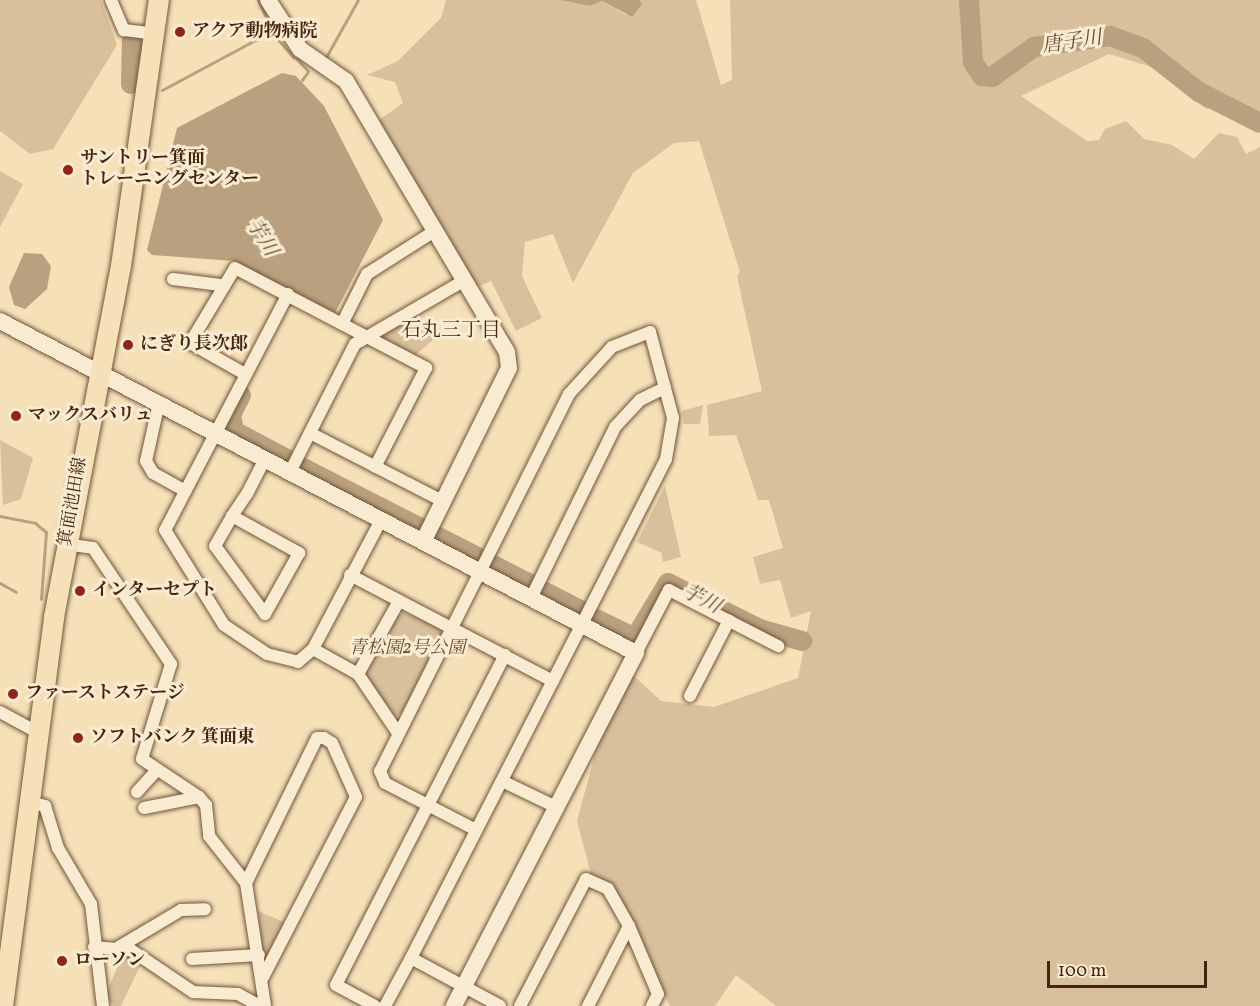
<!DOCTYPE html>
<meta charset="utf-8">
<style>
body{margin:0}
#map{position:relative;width:1260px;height:1006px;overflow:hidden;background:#f5e0b8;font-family:Vollkorn,"Noto Serif JP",serif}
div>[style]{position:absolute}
.green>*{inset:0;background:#d7c09b}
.water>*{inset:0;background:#b9a07e}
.stream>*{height:3px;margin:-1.5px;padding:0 1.5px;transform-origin:1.5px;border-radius:1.5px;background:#b9a07e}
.river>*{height:20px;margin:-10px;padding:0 10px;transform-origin:10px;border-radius:10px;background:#b9a07e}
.roads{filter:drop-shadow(0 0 2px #715438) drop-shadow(0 0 2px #715438)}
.street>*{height:12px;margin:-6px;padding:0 6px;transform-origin:6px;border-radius:6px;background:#f8ebd1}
.secondary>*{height:16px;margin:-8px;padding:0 8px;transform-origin:8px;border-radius:8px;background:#f8ebd1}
.primary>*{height:20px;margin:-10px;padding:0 10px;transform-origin:10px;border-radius:10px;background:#f5e0b8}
.dots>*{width:16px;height:16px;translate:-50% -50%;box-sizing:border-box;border:3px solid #f8ebd1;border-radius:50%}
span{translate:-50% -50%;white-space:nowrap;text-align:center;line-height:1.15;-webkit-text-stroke:6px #f8ebd1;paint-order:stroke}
.poi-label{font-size:18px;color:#45250e;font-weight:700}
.left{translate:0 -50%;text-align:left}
.street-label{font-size:18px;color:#45250e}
.park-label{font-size:18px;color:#6a4c31;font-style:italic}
.water-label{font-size:20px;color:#684a30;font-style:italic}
.neighbourhood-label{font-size:20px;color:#45250e}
.scale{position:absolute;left:1047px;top:961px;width:160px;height:27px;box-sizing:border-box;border:3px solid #45250e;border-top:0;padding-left:8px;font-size:18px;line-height:21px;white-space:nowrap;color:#45250e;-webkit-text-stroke:4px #f8ebd1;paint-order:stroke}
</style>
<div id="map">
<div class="green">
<i style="clip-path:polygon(0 0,101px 0,117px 45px,53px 149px,30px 154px,0 131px)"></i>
<i style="clip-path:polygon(446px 0,560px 0,590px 6px,602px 1px,626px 15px,642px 4px,640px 0,696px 0,721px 85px,732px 80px,730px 0,1260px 0,1260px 130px,1221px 109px,1206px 109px,1155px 68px,1109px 54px,1021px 96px,1087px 141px,1099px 140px,1105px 129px,1126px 121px,1144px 139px,1172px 145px,1194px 159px,1219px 133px,1237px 137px,1246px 154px,1260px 147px,1260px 1006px,776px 1006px,736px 975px,715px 1006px,670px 1006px,621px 911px,591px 874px,577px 821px,601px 732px,631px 673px,661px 701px,714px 707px,798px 678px,811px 611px,791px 618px,780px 580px,760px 584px,753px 557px,783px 548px,769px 500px,758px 500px,736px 435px,709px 436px,707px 405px,762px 391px,737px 276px,740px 272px,699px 141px,674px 143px,633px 173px,573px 283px,553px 234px,525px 242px,522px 276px,542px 318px,516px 331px,491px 281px,477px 287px,379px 120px,403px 103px,395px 82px,367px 75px,398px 61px,441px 18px)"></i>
<i style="clip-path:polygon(0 171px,23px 184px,0 227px)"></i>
<i style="clip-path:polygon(417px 314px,433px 340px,413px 357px,383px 341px,381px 335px)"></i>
<i style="clip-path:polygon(703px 405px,700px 424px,684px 424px,682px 411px)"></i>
<i style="clip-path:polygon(0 440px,33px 458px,21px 499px,3px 505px)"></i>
<i style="clip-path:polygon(665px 486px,681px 557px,663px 562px,662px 553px,637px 542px)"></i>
<i style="clip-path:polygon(404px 613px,437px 626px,443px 635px,402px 713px,392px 717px,365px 676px,395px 617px)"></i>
<i style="clip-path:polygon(258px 911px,284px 922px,268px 954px,263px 953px)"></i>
<i style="clip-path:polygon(123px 954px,142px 962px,121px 1006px,114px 1006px,105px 996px)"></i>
</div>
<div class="water">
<i style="clip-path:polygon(560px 0,640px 0,642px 4px,632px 17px,602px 1px,590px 6px)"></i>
<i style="clip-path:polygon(282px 73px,296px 76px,324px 106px,383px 220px,335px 313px,234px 261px,152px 255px,147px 250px,177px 128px)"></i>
<i style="clip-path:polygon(24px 253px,42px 254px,51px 266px,47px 289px,25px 309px,14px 305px,9px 287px)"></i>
</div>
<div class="stream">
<i style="left:258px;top:0;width:40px;rotate:65deg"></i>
<i style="left:275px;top:36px;width:28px;rotate:49deg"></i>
<i style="left:326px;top:57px;width:65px;rotate:-60.7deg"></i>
<i style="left:296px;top:58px;width:18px;rotate:47deg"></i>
<i style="left:302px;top:80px;width:9px;rotate:-54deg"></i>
<i style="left:162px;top:90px;width:125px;rotate:-28.2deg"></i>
<i style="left:0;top:516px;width:36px;rotate:11deg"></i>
<i style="left:35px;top:523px;width:14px;rotate:39deg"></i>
<i style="left:46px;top:532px;width:67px;rotate:94.3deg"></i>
<i style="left:0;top:583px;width:18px;rotate:29deg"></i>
</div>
<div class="river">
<i style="left:969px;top:0;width:62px;rotate:86.3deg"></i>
<i style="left:973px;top:62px;width:17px;rotate:57deg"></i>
<i style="left:982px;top:76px;width:10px;rotate:6deg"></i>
<i style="left:992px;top:77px;width:52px;rotate:-35.5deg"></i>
<i style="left:1034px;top:47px;width:77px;rotate:-8.2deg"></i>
<i style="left:1110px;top:36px;width:35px;rotate:20deg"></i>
<i style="left:1143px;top:48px;width:71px;rotate:38.2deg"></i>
<i style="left:1199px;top:92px;width:68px;rotate:26.9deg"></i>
<i style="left:131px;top:84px;width:46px;rotate:-88.8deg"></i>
<i style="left:241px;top:395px;width:22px;rotate:117deg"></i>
<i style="left:231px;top:415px;width:16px;rotate:79deg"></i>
<i style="left:234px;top:431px;width:60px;rotate:27.8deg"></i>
<i style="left:301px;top:467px;width:199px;rotate:27deg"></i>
<i style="left:489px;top:563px;width:46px;rotate:27.1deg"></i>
<i style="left:541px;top:590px;width:46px;rotate:27.1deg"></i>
<i style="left:596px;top:619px;width:43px;rotate:26deg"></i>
<i style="left:635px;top:638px;width:64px;rotate:-59deg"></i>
<i style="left:668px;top:583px;width:103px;rotate:26.6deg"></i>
<i style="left:760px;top:629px;width:44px;rotate:15.9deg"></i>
</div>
<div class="roads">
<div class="street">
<i style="left:111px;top:0;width:33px;rotate:67deg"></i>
<i style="left:124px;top:30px;width:31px;rotate:7deg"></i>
<i style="left:173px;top:279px;width:48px;rotate:7.1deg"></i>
<i style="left:288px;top:294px;width:266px;rotate:117.5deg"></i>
<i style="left:165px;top:530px;width:112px;rotate:58.2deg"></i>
<i style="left:224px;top:625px;width:52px;rotate:34deg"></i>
<i style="left:267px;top:654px;width:32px;rotate:14deg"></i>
<i style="left:298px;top:662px;width:20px;rotate:-41deg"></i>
<i style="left:313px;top:649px;width:146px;rotate:-62.2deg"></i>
<i style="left:342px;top:324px;width:56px;rotate:-63.4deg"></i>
<i style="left:367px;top:274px;width:82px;rotate:-32.5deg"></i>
<i style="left:245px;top:374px;width:63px;rotate:-150.6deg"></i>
<i style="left:190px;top:343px;width:87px;rotate:-59deg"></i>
<i style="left:235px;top:268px;width:216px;rotate:27.6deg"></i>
<i style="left:426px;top:368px;width:111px;rotate:117.3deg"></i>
<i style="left:158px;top:407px;width:55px;rotate:102.5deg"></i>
<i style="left:146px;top:461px;width:14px;rotate:60deg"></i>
<i style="left:153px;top:473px;width:37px;rotate:29deg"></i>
<i style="left:310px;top:433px;width:151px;rotate:27.2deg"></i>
<i style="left:290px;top:472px;width:144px;rotate:-63.1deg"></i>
<i style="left:355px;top:344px;width:127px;rotate:-30.2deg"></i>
<i style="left:232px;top:516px;width:77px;rotate:28.9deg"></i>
<i style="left:299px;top:553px;width:70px;rotate:119.1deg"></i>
<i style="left:265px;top:614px;width:84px;rotate:-126.3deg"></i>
<i style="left:215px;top:546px;width:34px;rotate:-60deg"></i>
<i style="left:232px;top:516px;width:27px;rotate:-56deg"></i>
<i style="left:247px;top:494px;width:39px;rotate:-63deg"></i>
<i style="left:65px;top:544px;width:28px;rotate:8deg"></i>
<i style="left:93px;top:548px;width:140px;rotate:56.1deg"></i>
<i style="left:171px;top:664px;width:99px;rotate:107deg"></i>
<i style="left:142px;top:759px;width:69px;rotate:33.7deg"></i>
<i style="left:199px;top:797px;width:11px;rotate:49deg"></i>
<i style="left:206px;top:805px;width:31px;rotate:84deg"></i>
<i style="left:209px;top:836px;width:60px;rotate:51.8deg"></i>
<i style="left:246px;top:883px;width:124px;rotate:81.2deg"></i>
<i style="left:350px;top:575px;width:229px;rotate:27.6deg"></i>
<i style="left:531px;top:598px;width:191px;rotate:-63.8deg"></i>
<i style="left:615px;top:427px;width:37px;rotate:-47deg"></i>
<i style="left:640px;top:400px;width:28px;rotate:-26deg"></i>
<i style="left:313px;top:649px;width:51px;rotate:29.1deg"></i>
<i style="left:358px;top:674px;width:71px;rotate:55.9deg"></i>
<i style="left:636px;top:653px;width:71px;rotate:-62.4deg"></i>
<i style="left:669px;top:590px;width:123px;rotate:27.2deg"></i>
<i style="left:358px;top:674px;width:84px;rotate:-60.7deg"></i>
<i style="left:690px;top:696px;width:85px;rotate:-62.8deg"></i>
<i style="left:0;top:712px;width:42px;rotate:28.4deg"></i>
<i style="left:502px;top:781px;width:60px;rotate:25.7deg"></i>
<i style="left:137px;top:792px;width:27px;rotate:-48deg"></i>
<i style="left:30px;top:802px;width:16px;rotate:15deg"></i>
<i style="left:45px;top:806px;width:44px;rotate:72.8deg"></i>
<i style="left:58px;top:848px;width:65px;rotate:59.5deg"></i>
<i style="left:91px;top:904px;width:103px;rotate:83.3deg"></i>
<i style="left:144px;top:808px;width:56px;rotate:-11.3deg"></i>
<i style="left:246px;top:883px;width:161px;rotate:-63.9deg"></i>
<i style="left:317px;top:738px;width:7px"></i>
<i style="left:324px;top:738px;width:9px;rotate:32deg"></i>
<i style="left:332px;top:743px;width:59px;rotate:66deg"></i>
<i style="left:356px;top:797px;width:203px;rotate:117.3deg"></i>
<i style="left:94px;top:947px;width:37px;rotate:5deg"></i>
<i style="left:131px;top:950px;width:75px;rotate:34.1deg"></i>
<i style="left:193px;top:992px;width:45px;rotate:2.5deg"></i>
<i style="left:238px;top:994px;width:25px;rotate:29deg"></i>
<i style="left:119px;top:947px;width:72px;rotate:-30.8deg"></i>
<i style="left:181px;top:910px;width:24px;rotate:-2deg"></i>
<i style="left:411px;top:958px;width:101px;rotate:28.3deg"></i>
<i style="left:192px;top:959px;width:67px;rotate:-3.4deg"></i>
<i style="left:375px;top:1006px;width:44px;rotate:-151.7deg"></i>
<i style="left:336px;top:985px;width:371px;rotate:-62.9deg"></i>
<i style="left:385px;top:1006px;width:55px;rotate:-61.6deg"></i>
<i style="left:411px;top:958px;width:375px;rotate:-62.9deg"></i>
<i style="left:582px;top:624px;width:185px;rotate:-63deg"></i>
<i style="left:666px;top:459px;width:42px;rotate:-80.3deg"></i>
<i style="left:673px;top:418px;width:89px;rotate:-105deg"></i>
<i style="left:650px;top:332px;width:41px;rotate:158.5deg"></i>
<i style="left:612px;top:347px;width:64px;rotate:132.5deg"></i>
<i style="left:569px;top:394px;width:422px;rotate:116.6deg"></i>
<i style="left:380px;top:771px;width:13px;rotate:67deg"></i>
<i style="left:385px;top:783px;width:102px;rotate:27.3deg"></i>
<i style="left:520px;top:1006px;width:143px;rotate:-62.5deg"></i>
<i style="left:586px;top:879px;width:24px;rotate:24deg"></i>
<i style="left:608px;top:889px;width:43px;rotate:60.4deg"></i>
<i style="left:629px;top:926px;width:74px;rotate:66.9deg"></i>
<i style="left:658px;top:994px;width:13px;rotate:117deg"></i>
<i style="left:588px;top:1006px;width:90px;rotate:-62.9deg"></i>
</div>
<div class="secondary">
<i style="left:268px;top:0;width:59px;rotate:56.9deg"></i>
<i style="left:300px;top:49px;width:56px;rotate:34.8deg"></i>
<i style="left:346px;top:81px;width:315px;rotate:59.3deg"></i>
<i style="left:507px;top:352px;width:16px;rotate:83deg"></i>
<i style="left:509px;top:368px;width:194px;rotate:116.3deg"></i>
<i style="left:0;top:321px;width:717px;rotate:27.57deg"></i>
<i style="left:636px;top:653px;width:397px;rotate:117.3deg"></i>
</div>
<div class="primary">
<i style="left:3px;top:1006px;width:392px;rotate:-82.5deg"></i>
<i style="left:54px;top:617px;width:357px;rotate:-79.2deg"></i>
<i style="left:121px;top:266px;width:269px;rotate:-81.9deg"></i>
</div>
</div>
<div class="dots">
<i style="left:180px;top:32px;background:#8f2418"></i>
<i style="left:68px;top:170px;background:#8f2418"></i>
<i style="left:128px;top:345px;background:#8f2418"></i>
<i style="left:16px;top:416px;background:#8f2418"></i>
<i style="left:80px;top:591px;background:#8f2418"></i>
<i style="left:13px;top:694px;background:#8f2418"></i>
<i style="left:78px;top:738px;background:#8f2418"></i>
<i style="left:62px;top:961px;background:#8f2418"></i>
</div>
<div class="poi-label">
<span class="left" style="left:192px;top:32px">アクア動物病院</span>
<span class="left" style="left:80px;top:170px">サントリー箕面<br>トレーニングセンター</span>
<span class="left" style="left:140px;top:345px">にぎり長次郎</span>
<span class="left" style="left:28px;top:416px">マックスバリュ</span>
<span class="left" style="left:92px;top:591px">インターセプト</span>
<span class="left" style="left:25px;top:694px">ファーストステージ</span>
<span class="left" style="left:90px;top:738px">ソフトバンク 箕面東</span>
<span class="left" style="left:74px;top:961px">ローソン</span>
</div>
<div class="street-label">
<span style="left:74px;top:502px;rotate:-80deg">箕面池田線</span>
</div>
<div class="park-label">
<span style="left:407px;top:649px">青松園2号公園</span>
</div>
<div class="water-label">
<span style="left:1072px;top:43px;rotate:-8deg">唐子川</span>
<span style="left:261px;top:238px;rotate:58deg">芋川</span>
<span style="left:701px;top:600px;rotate:27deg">芋川</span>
</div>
<div class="neighbourhood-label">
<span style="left:451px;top:331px">石丸三丁目</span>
</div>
<div class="scale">100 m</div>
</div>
